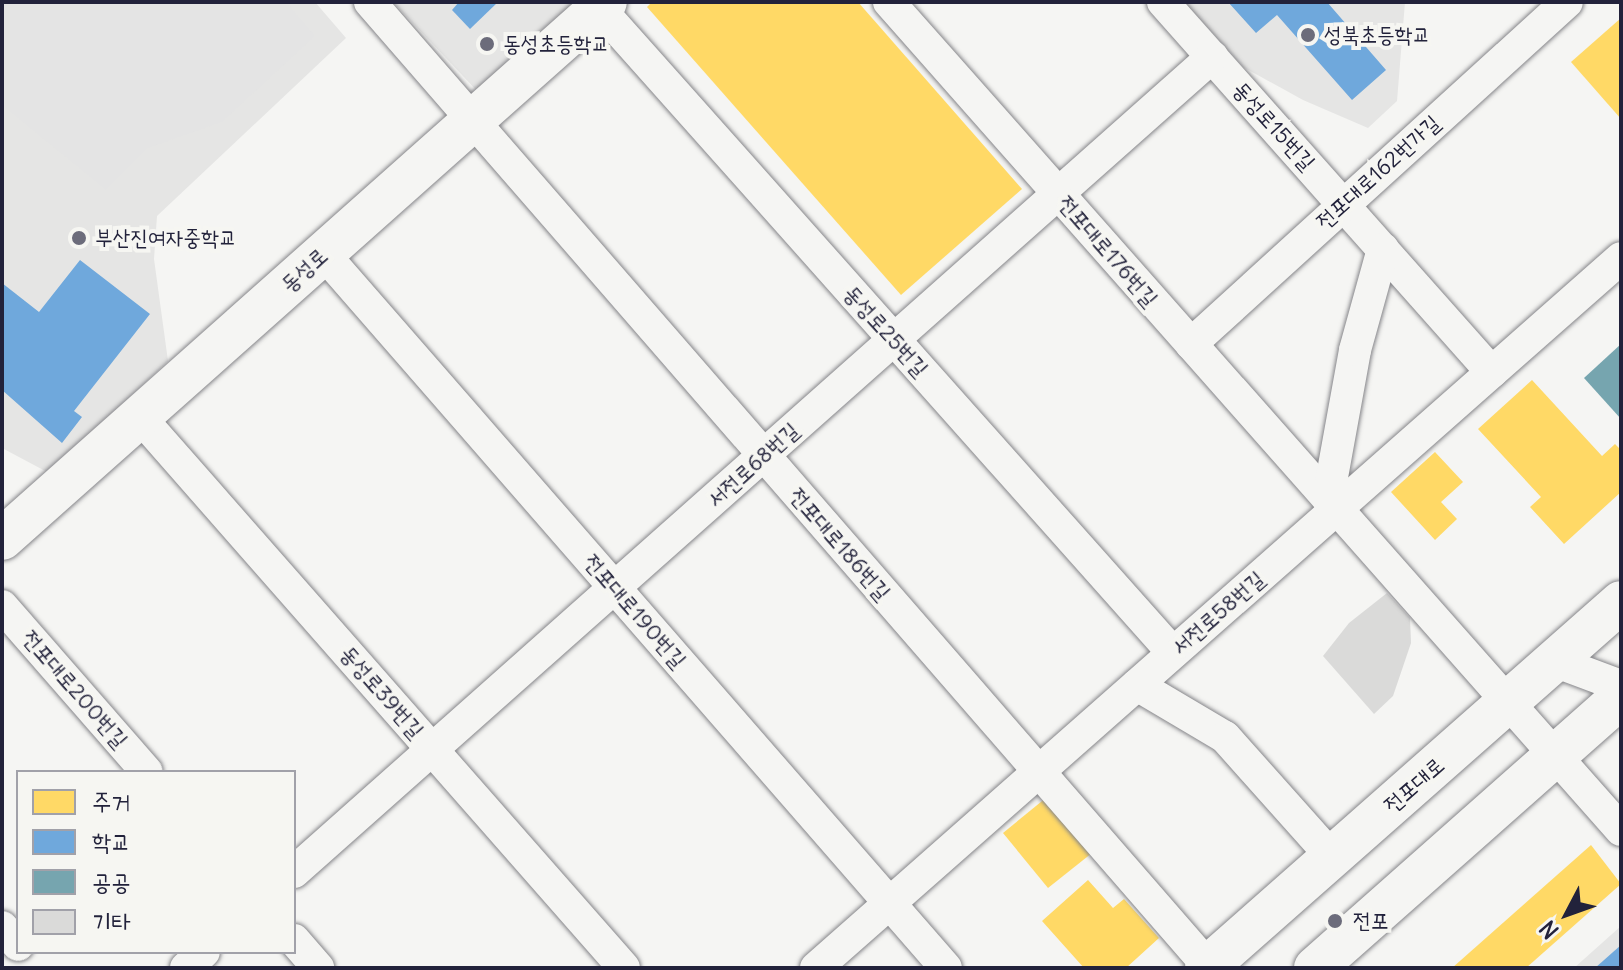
<!DOCTYPE html>
<meta charset="utf-8">
<style>
body{margin:0}
#map{position:relative;width:1623px;height:970px;overflow:hidden;background:#f5f5f3;font-family:Delius,"Poor Story",sans-serif}
div>[style]{position:absolute}
.built>*{inset:0;background:#e5e5e4}
.green>*{inset:0;background:#e4e4e4}
.homes>*{inset:0;background:#ffd966}
.schools>*{inset:0;background:#6fa8dc}
.public>*{inset:0;background:#76a5af}
.building>*{inset:0;background:#dadad9}
.roads{filter:drop-shadow(0 0 2px #858589) drop-shadow(0 0 2px #858589)}
.minor>*{height:32px;margin:-16px;padding:0 16px;transform-origin:16px;border-radius:16px;background:#f5f5f3}
.major>*{height:42px;margin:-21px;padding:0 21px;transform-origin:21px;border-radius:21px;background:#f5f5f3}
.dots>*{width:22px;height:22px;translate:-50% -50%;box-sizing:border-box;border:4px solid #f6f6f2;border-radius:50%}
span{translate:-50% -50%;white-space:nowrap;text-align:center;line-height:1.15;-webkit-text-stroke:8px #f6f6f2;paint-order:stroke}
.poi-label{font-size:22px;color:#22223b}
.left{translate:0 -50%;text-align:left}
.street-label{font-size:22px;color:#22223b}
.frame{position:absolute;inset:0;border:4px solid #22223b;pointer-events:none}
.legend{position:absolute;left:16px;top:770px;width:280px;height:184px;box-sizing:border-box;background:#f6f6f2;border:2px solid #a1a1a9;margin:0;padding:10px 14px;list-style:none;font-size:24px;color:#22223b}
.legend li{display:flex;align-items:center;gap:16px;height:40px}
.legend b{width:40px;border:2px solid #a1a1a9}
.north{position:absolute;left:1527px;top:874px;width:80px;height:80px;-webkit-text-stroke:6px #f6f6f2;paint-order:stroke;rotate:229deg;font-size:22px;font-weight:700;line-height:32px;text-align:center;color:#22223b}
.north::after{content:'';display:block;margin:auto;width:28px;height:36px;background:#22223b;clip-path:polygon(50% 0,100% 100%,50% 72%,0 100%)}
</style>
<div id="map">
<div class="built">
<i style="clip-path:polygon(2px 2px,315px 2px,346px 38px,157px 216px,154px 259px,168px 361px,49px 473px,2px 448px)"></i>
<i style="clip-path:polygon(393px 2px,591px 2px,479px 93px)"></i>
<i style="clip-path:polygon(1184px 2px,1405px 2px,1397px 101px,1368px 128px,1303px 100px,1243px 67px)"></i>
<i style="clip-path:polygon(1621px 926px,1621px 968px,1574px 968px)"></i>
</div>
<div class="green">
<i style="clip-path:polygon(2px 2px,286px 2px,315px 36px,222px 122px,148px 148px,106px 190px,2px 105px)"></i>
</div>
<div class="homes">
<i style="clip-path:polygon(652px 2px,858px 2px,1022px 189px,901px 295px,647px 7px)"></i>
<i style="clip-path:polygon(1621px 18px,1621px 119px,1571px 62px)"></i>
<i style="clip-path:polygon(1532px 380px,1602px 456px,1615px 444px,1621px 450px,1621px 492px,1564px 544px,1530px 507px,1541px 497px,1478px 429px)"></i>
<i style="clip-path:polygon(1435px 452px,1463px 482px,1441px 502px,1457px 519px,1435px 540px,1391px 492px)"></i>
<i style="clip-path:polygon(1047px 797px,1092px 853px,1048px 888px,1003px 833px)"></i>
<i style="clip-path:polygon(1591px 845px,1621px 884px,1526px 968px,1452px 968px)"></i>
<i style="clip-path:polygon(1088px 880px,1113px 908px,1124px 899px,1159px 938px,1126px 968px,1084px 968px,1042px 921px)"></i>
</div>
<div class="schools">
<i style="clip-path:polygon(459px 2px,498px 2px,470px 29px,452px 10px)"></i>
<i style="clip-path:polygon(1228px 2px,1327px 2px,1386px 70px,1352px 100px,1277px 15px,1256px 33px)"></i>
<i style="clip-path:polygon(80px 260px,150px 314px,74px 411px,82px 417px,62px 443px,2px 390px,2px 283px,39px 312px)"></i>
<i style="clip-path:polygon(1621px 945px,1621px 968px,1595px 968px)"></i>
</div>
<div class="public">
<i style="clip-path:polygon(1621px 344px,1621px 419px,1584px 378px)"></i>
</div>
<div class="building">
<i style="clip-path:polygon(1387px 593px,1410px 618px,1411px 643px,1393px 696px,1374px 714px,1323px 656px,1349px 623px)"></i>
</div>
<div class="roads">
<div class="minor">
<i style="left:370px;top:2px;width:1277px;rotate:49deg"></i>
<i style="left:889px;top:2px;width:1105px;rotate:48.52deg"></i>
<i style="left:1163px;top:2px;width:495px;rotate:48.4deg"></i>
<i style="left:599px;top:8px;width:863px;rotate:48.33deg"></i>
<i style="left:323px;top:253px;width:948px;rotate:48.93deg"></i>
<i style="left:1191px;top:344px;width:508px;rotate:-42.29deg"></i>
<i style="left:140px;top:417px;width:733px;rotate:48.7deg"></i>
<i style="left:1328px;top:499px;width:151px;rotate:-79.7deg"></i>
<i style="left:1355px;top:350px;width:105px;rotate:-74.5deg"></i>
<i style="left:2px;top:606px;width:220px;rotate:48.9deg"></i>
<i style="left:1554px;top:661px;width:72px;rotate:20.5deg"></i>
<i style="left:1137px;top:685px;width:102px;rotate:30.6deg"></i>
<i style="left:1225px;top:737px;width:161px;rotate:48.3deg"></i>
<i style="left:294px;top:872px;width:1228px;rotate:-41.6deg"></i>
<i style="left:2px;top:927px;width:24px;rotate:48deg"></i>
<i style="left:294px;top:940px;width:37px;rotate:49deg"></i>
<i style="left:186px;top:968px;width:24px;rotate:-42deg"></i>
<i style="left:816px;top:968px;width:1073px;rotate:-41.41deg"></i>
</div>
<div class="major">
<i style="left:2px;top:539px;width:808px;rotate:-41.64deg"></i>
<i style="left:1206px;top:968px;width:553px;rotate:-41.41deg"></i>
<i style="left:1315px;top:968px;width:409px;rotate:-41.5deg"></i>
</div>
</div>
<div class="dots">
<i style="left:1308px;top:35px;background:#6c6c7b"></i>
<i style="left:487px;top:44px;background:#6c6c7b"></i>
<i style="left:79px;top:238px;background:#6c6c7b"></i>
<i style="left:1335px;top:921px;background:#6c6c7b"></i>
</div>
<div class="poi-label">
<span class="left" style="left:1324px;top:35px">성북초등학교</span>
<span class="left" style="left:503px;top:44px">동성초등학교</span>
<span class="left" style="left:95px;top:238px">부산진여자중학교</span>
<span class="left" style="left:1353px;top:921px">전포</span>
</div>
<div class="street-label">
<span style="left:1274px;top:126px;rotate:48deg">동성로15번길</span>
<span style="left:1378px;top:172px;rotate:-42deg">전포대로162번가길</span>
<span style="left:1108px;top:251px;rotate:49deg">전포대로176번길</span>
<span style="left:304px;top:270px;rotate:-42deg">동성로</span>
<span style="left:886px;top:331px;rotate:48deg">동성로25번길</span>
<span style="left:753px;top:465px;rotate:-42deg">서전로68번길</span>
<span style="left:840px;top:544px;rotate:49deg">전포대로186번길</span>
<span style="left:635px;top:611px;rotate:49deg">전포대로190번길</span>
<span style="left:1218px;top:613px;rotate:-41deg">서전로58번길</span>
<span style="left:75px;top:689px;rotate:49deg">전포대로200번길</span>
<span style="left:382px;top:692px;rotate:49deg">동성로39번길</span>
<span style="left:1414px;top:785px;rotate:-41deg">전포대로</span>
</div>
<div class="frame"></div>
<ul class="legend">
<li><b style="height:22px;background:#ffd966"></b>주거</li>
<li><b style="height:22px;background:#6fa8dc"></b>학교</li>
<li><b style="height:22px;background:#76a5af"></b>공공</li>
<li><b style="height:22px;background:#dadad9"></b>기타</li>
</ul>
<div class="north">N</div>
</div>
